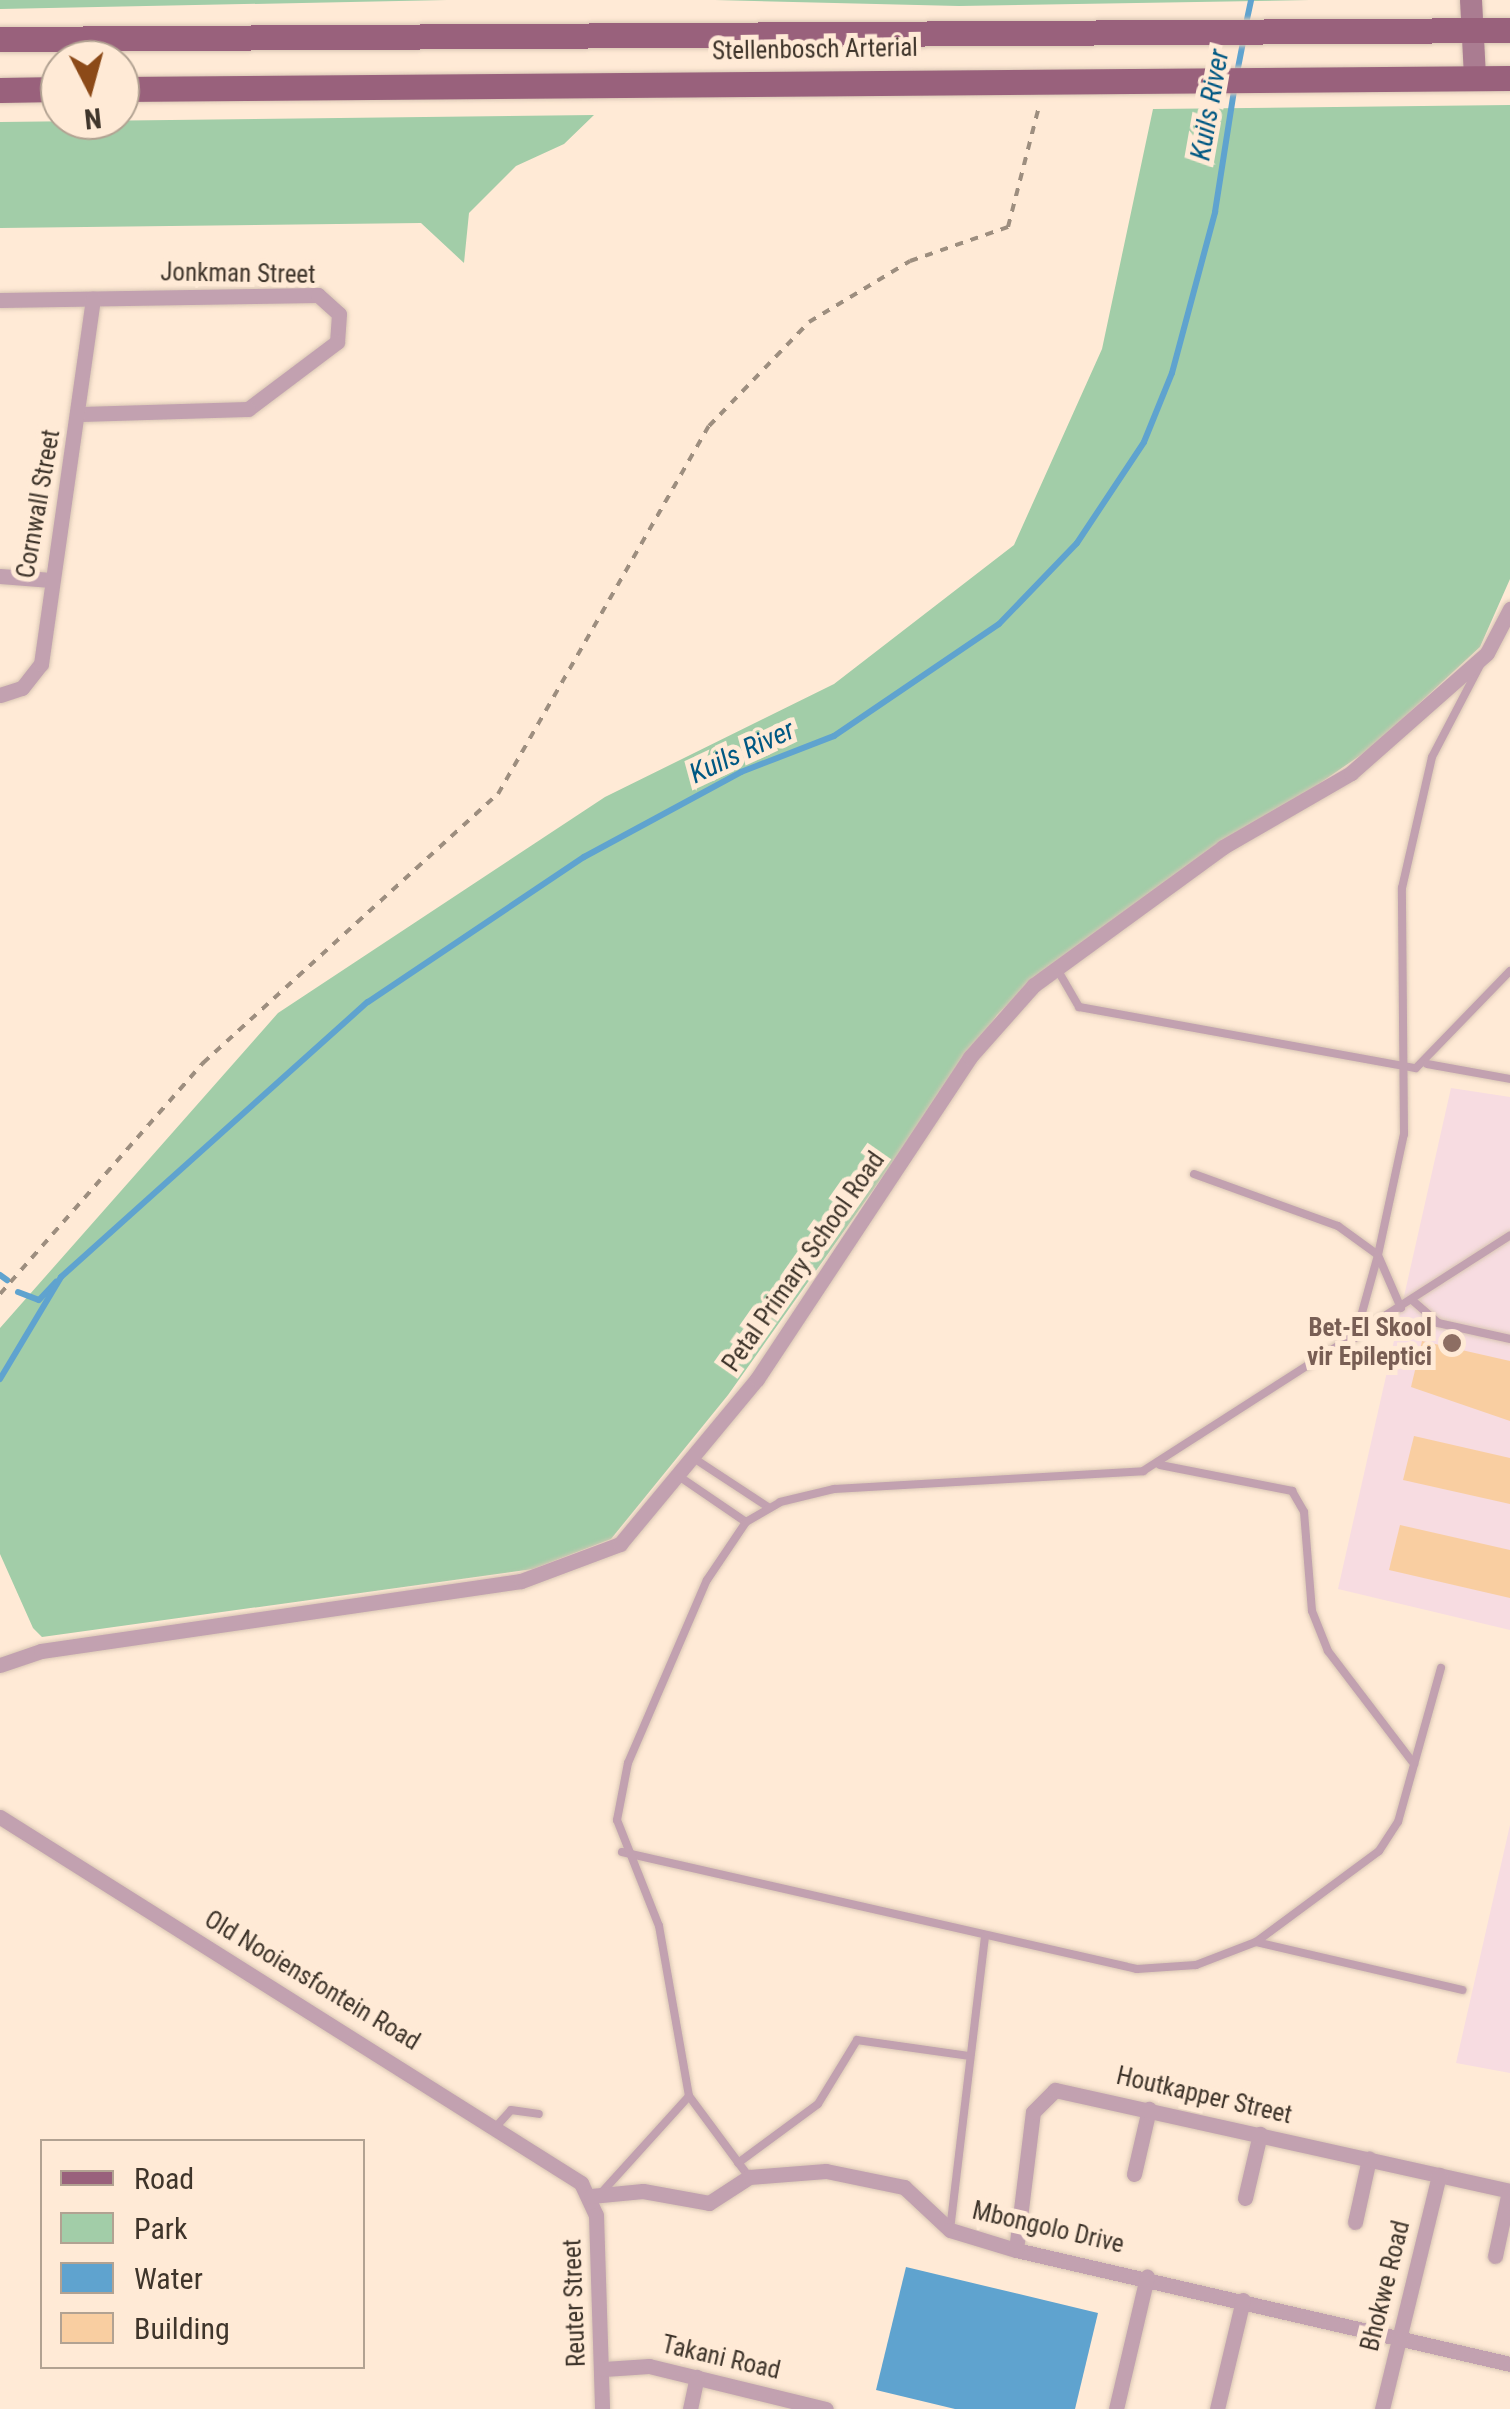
<!DOCTYPE html>
<style>
body{margin:0}
#map{position:relative;width:1510px;height:2409px;overflow:hidden;background:#ffead6;font-family:"Roboto Condensed",sans-serif}
div>[style]{position:absolute}
.education>*{inset:0;background:#f7dce1}
.green>*{inset:0;background:#a2cda8}
.water>*{inset:0;background:#5fa3cf}
.stream>*{height:6px;margin:-3px;padding:0 3px;transform-origin:3px;border-radius:3px;background:#5fa3cf}
.building>*{inset:0;background:#f9cea1}
.path>*{height:4px;margin-top:-2px;transform-origin:0;background:repeating-linear-gradient(90deg,#9d8e7f 0 8px,transparent 0 16px)}
.roads{filter:drop-shadow(0 0 2px #d9c6b4) drop-shadow(0 0 2px #d9c6b4)}
.lane>*{height:8px;margin:-4px;padding:0 4px;transform-origin:4px;border-radius:4px;background:#c2a1b0}
.street>*{height:15px;margin:-7.5px;padding:0 7.5px;transform-origin:7.5px;border-radius:7.5px;background:#c2a1b0}
.secondary>*{height:22px;margin:-11px;padding:0 11px;transform-origin:11px;border-radius:11px;background:#aa7c91}
.primary>*{height:25px;margin:-12.5px;padding:0 12.5px;transform-origin:12.5px;border-radius:12.5px;background:#99617c}
.dots>*{width:28px;height:28px;translate:-50% -50%;box-sizing:border-box;border:5px solid #ffead6;border-radius:50%}
span{translate:-50% -50%;white-space:nowrap;text-align:center;line-height:1.15;-webkit-text-stroke:10px #ffead6;paint-order:stroke}
.street-label{font-size:25px;color:#3f352b}
.education-label{font-size:25px;color:#785e54;font-weight:700}
.right{translate:-100% -50%;text-align:right}
.water-label{font-size:28px;color:#005883;font-style:italic}
.legend{position:absolute;left:40px;top:2139px;width:325px;height:230px;box-sizing:border-box;background:#ffead6;border:2px solid #b2a292;margin:0;padding:12px 18px;list-style:none;font-size:30px;color:#3f352b}
.legend li{display:flex;align-items:center;gap:20px;height:50px}
.legend b{width:50px;border:2px solid #b2a292}
.north{position:absolute;left:40px;top:40px;width:100px;height:100px;box-sizing:border-box;background:#ffead6;border:2px solid #b2a292;border-radius:50%;rotate:174deg;font-size:28px;font-weight:700;line-height:40px;text-align:center;color:#3f352b}
.north::after{content:'';display:block;margin:auto;width:35px;height:45px;background:#8c4a18;clip-path:polygon(50% 0,100% 100%,50% 72%,0 100%)}
</style>
<div id="map">
<div class="education">
<i style="clip-path:polygon(1451px 1088px,1510px 1097px,1510px 1630px,1338px 1589px)"></i>
<i style="clip-path:polygon(1510px 1825px,1510px 2073px,1456px 2063px)"></i>
</div>
<div class="green">
<i style="clip-path:polygon(0 0,447px 0,0 9px)"></i>
<i style="clip-path:polygon(715px 0,1310px 0,959px 6px)"></i>
<i style="clip-path:polygon(1510px 105px,1510px 579px,1480px 647px,1371px 748px,1032px 981px,997px 1015px,728px 1395px,611px 1539px,533px 1569px,42px 1637px,33px 1628px,0 1554px,0 1328px,278px 1013px,605px 797px,834px 684px,1014px 545px,1102px 349px,1153px 109px)"></i>
<i style="clip-path:polygon(594px 115px,564px 144px,516px 166px,469px 213px,464px 263px,421px 223px,0 228px,0 122px)"></i>
</div>
<div class="water">
<i style="clip-path:polygon(906px 2267px,1098px 2313px,1075px 2409px,955px 2409px,876px 2390px)"></i>
</div>
<div class="stream">
<i style="left:1246px;top:24px;width:25px;rotate:-78deg"></i>
<i style="left:1237px;top:73px;width:38px;rotate:-79deg"></i>
<i style="left:0;top:1275px;width:9px;rotate:36deg"></i>
<i style="left:18px;top:1292px;width:22px;rotate:21deg"></i>
<i style="left:39px;top:1300px;width:25px;rotate:-47deg"></i>
<i style="left:0;top:1379px;width:119px;rotate:-59.1deg"></i>
<i style="left:61px;top:1277px;width:412px;rotate:-41.9deg"></i>
<i style="left:368px;top:1002px;width:260px;rotate:-33.9deg"></i>
<i style="left:584px;top:857px;width:179px;rotate:-28.4deg"></i>
<i style="left:741px;top:772px;width:100px;rotate:-21.2deg"></i>
<i style="left:834px;top:736px;width:199px;rotate:-34.2deg"></i>
<i style="left:999px;top:624px;width:112px;rotate:-46.1deg"></i>
<i style="left:1077px;top:543px;width:121px;rotate:-56.4deg"></i>
<i style="left:1144px;top:442px;width:74px;rotate:-67.9deg"></i>
<i style="left:1172px;top:373px;width:167px;rotate:-75deg"></i>
<i style="left:1215px;top:212px;width:129px;rotate:-81.1deg"></i>
</div>
<div class="building">
<i style="clip-path:polygon(1422px 1341px,1510px 1361px,1510px 1421px,1411px 1387px)"></i>
<i style="clip-path:polygon(1414px 1436px,1510px 1458px,1510px 1504px,1403px 1480px)"></i>
<i style="clip-path:polygon(1400px 1525px,1510px 1550px,1510px 1598px,1389px 1570px)"></i>
</div>
<div class="path">
<i style="left:0;top:1294px;width:308px;rotate:-48.7deg"></i>
<i style="left:203px;top:1063px;width:399px;rotate:-42.4deg"></i>
<i style="left:498px;top:794px;width:424px;rotate:-60.2deg"></i>
<i style="left:709px;top:426px;width:144px;rotate:-46.1deg"></i>
<i style="left:809px;top:322px;width:118px;rotate:-31.1deg"></i>
<i style="left:910px;top:261px;width:104px;rotate:-19.1deg"></i>
<i style="left:1008px;top:227px;width:125px;rotate:-75.6deg"></i>
</div>
<div class="roads">
<div class="lane">
<i style="left:1057px;top:969px;width:44px;rotate:59.9deg"></i>
<i style="left:1079px;top:1007px;width:342px;rotate:10.3deg"></i>
<i style="left:1416px;top:1068px;width:135px;rotate:-45.9deg"></i>
<i style="left:1427px;top:1064px;width:84px;rotate:10.2deg"></i>
<i style="left:1194px;top:1174px;width:153px;rotate:19.9deg"></i>
<i style="left:1338px;top:1226px;width:49px;rotate:35.9deg"></i>
<i style="left:1378px;top:1255px;width:86px;rotate:105.5deg"></i>
<i style="left:1412px;top:1300px;width:35px;rotate:41deg"></i>
<i style="left:1438px;top:1323px;width:74px;rotate:12.5deg"></i>
<i style="left:1401px;top:1308px;width:58px;rotate:-113.5deg"></i>
<i style="left:1378px;top:1255px;width:124px;rotate:-77.9deg"></i>
<i style="left:1404px;top:1134px;width:246px;rotate:-90.5deg"></i>
<i style="left:1402px;top:888px;width:134px;rotate:-77.1deg"></i>
<i style="left:1432px;top:757px;width:104px;rotate:-62.4deg"></i>
<i style="left:695px;top:1459px;width:87px;rotate:33.3deg"></i>
<i style="left:1160px;top:1465px;width:135px;rotate:11.1deg"></i>
<i style="left:1292px;top:1491px;width:24px;rotate:60deg"></i>
<i style="left:1304px;top:1512px;width:99px;rotate:85.4deg"></i>
<i style="left:1312px;top:1611px;width:43px;rotate:68.2deg"></i>
<i style="left:1328px;top:1651px;width:142px;rotate:52.7deg"></i>
<i style="left:680px;top:1477px;width:80px;rotate:34.3deg"></i>
<i style="left:622px;top:1852px;width:528px;rotate:12.8deg"></i>
<i style="left:1137px;top:1969px;width:59px;rotate:-3.9deg"></i>
<i style="left:1196px;top:1965px;width:64px;rotate:-21deg"></i>
<i style="left:1256px;top:1942px;width:153px;rotate:-36.5deg"></i>
<i style="left:1379px;top:1851px;width:35px;rotate:-57deg"></i>
<i style="left:1398px;top:1822px;width:160px;rotate:-74.4deg"></i>
<i style="left:1256px;top:1942px;width:212px;rotate:13.1deg"></i>
<i style="left:494px;top:2129px;width:25px;rotate:-48deg"></i>
<i style="left:511px;top:2110px;width:28px;rotate:8deg"></i>
<i style="left:738px;top:2163px;width:99px;rotate:-36.4deg"></i>
<i style="left:818px;top:2104px;width:75px;rotate:-58.6deg"></i>
<i style="left:857px;top:2040px;width:114px;rotate:8.1deg"></i>
<i style="left:749px;top:2177px;width:101px;rotate:-126.5deg"></i>
<i style="left:689px;top:2096px;width:173px;rotate:-100deg"></i>
<i style="left:659px;top:1926px;width:114px;rotate:-111.6deg"></i>
<i style="left:617px;top:1820px;width:58px;rotate:-79.1deg"></i>
<i style="left:628px;top:1763px;width:199px;rotate:-66.7deg"></i>
<i style="left:707px;top:1580px;width:70px;rotate:-56.1deg"></i>
<i style="left:746px;top:1522px;width:39px;rotate:-30deg"></i>
<i style="left:780px;top:1502px;width:56px;rotate:-13.5deg"></i>
<i style="left:834px;top:1489px;width:310px;rotate:-3.3deg"></i>
<i style="left:1143px;top:1471px;width:436px;rotate:-32.7deg"></i>
<i style="left:603px;top:2191px;width:128px;rotate:-47.8deg"></i>
<i style="left:950px;top:2230px;width:296px;rotate:-83.2deg"></i>
</div>
<div class="street">
<i style="left:0;top:300px;width:318px;rotate:-0.9deg"></i>
<i style="left:318px;top:295px;width:28px;rotate:42deg"></i>
<i style="left:339px;top:314px;width:28px;rotate:94deg"></i>
<i style="left:337px;top:342px;width:111px;rotate:143deg"></i>
<i style="left:248px;top:409px;width:168px;rotate:178.3deg"></i>
<i style="left:0;top:576px;width:51px;rotate:4.5deg"></i>
<i style="left:0;top:695px;width:23px;rotate:-18deg"></i>
<i style="left:22px;top:688px;width:31px;rotate:-52deg"></i>
<i style="left:41px;top:664px;width:369px;rotate:-81.9deg"></i>
<i style="left:0;top:1665px;width:43px;rotate:-18.9deg"></i>
<i style="left:41px;top:1651px;width:485px;rotate:-8.3deg"></i>
<i style="left:521px;top:1581px;width:106px;rotate:-20.5deg"></i>
<i style="left:620px;top:1544px;width:214px;rotate:-50.3deg"></i>
<i style="left:757px;top:1379px;width:386px;rotate:-56.5deg"></i>
<i style="left:970px;top:1057px;width:96px;rotate:-48.4deg"></i>
<i style="left:1034px;top:985px;width:234px;rotate:-36.1deg"></i>
<i style="left:1223px;top:847px;width:148px;rotate:-30deg"></i>
<i style="left:1351px;top:773px;width:181px;rotate:-41.4deg"></i>
<i style="left:1487px;top:653px;width:50px;rotate:-62.4deg"></i>
<i style="left:0;top:1817px;width:687px;rotate:32.21deg"></i>
<i style="left:581px;top:2183px;width:35px;rotate:65deg"></i>
<i style="left:596px;top:2215px;width:194px;rotate:88.2deg"></i>
<i style="left:1134px;top:2174px;width:67px;rotate:-77deg"></i>
<i style="left:591px;top:2196px;width:52px;rotate:-5.5deg"></i>
<i style="left:643px;top:2191px;width:67px;rotate:10.3deg"></i>
<i style="left:709px;top:2203px;width:48px;rotate:-33deg"></i>
<i style="left:749px;top:2177px;width:77px;rotate:-4.5deg"></i>
<i style="left:826px;top:2171px;width:80px;rotate:11.6deg"></i>
<i style="left:904px;top:2187px;width:63px;rotate:43.1deg"></i>
<i style="left:950px;top:2230px;width:69px;rotate:16.9deg"></i>
<i style="left:1016px;top:2250px;width:507px;rotate:12.99deg"></i>
<i style="left:1245px;top:2198px;width:66px;rotate:-76.8deg"></i>
<i style="left:1355px;top:2222px;width:65px;rotate:-77.5deg"></i>
<i style="left:1016px;top:2250px;width:139px;rotate:-83deg"></i>
<i style="left:1033px;top:2112px;width:31px;rotate:-45deg"></i>
<i style="left:1055px;top:2090px;width:466px;rotate:12.5deg"></i>
<i style="left:1495px;top:2256px;width:66px;rotate:-77.8deg"></i>
<i style="left:604px;top:2369px;width:45px;rotate:-3.8deg"></i>
<i style="left:649px;top:2366px;width:182px;rotate:13.7deg"></i>
<i style="left:690px;top:2409px;width:33px;rotate:-78deg"></i>
<i style="left:1116px;top:2409px;width:136px;rotate:-76.8deg"></i>
<i style="left:1217px;top:2409px;width:112px;rotate:-76.6deg"></i>
<i style="left:1382px;top:2409px;width:241px;rotate:-76.3deg"></i>
</div>
<div class="secondary">
<i style="left:1471px;top:0;width:77px;rotate:87deg"></i>
</div>
<div class="primary">
<i style="left:0;top:39px;width:1510px;rotate:-0.34deg"></i>
<i style="left:120px;top:89px;width:1390px;rotate:-0.45deg"></i>
<i style="left:0;top:90px;width:60px;rotate:-1deg"></i>
</div>
</div>
<div class="dots">
<i style="left:1452px;top:1343px;background:#8d6e63"></i>
</div>
<div class="street-label">
<span style="left:815px;top:50px;rotate:-1deg">Stellenbosch Arterial</span>
<span style="left:238px;top:274px;rotate:1deg">Jonkman Street</span>
<span style="left:39px;top:504px;rotate:-80deg">Cornwall Street</span>
<span style="left:804px;top:1262px;rotate:-55deg">Petal Primary School Road</span>
<span style="left:312px;top:1981px;rotate:31deg">Old Nooiensfontein Road</span>
<span style="left:1204px;top:2096px;rotate:13deg">Houtkapper Street</span>
<span style="left:1048px;top:2228px;rotate:13deg">Mbongolo Drive</span>
<span style="left:1386px;top:2286px;rotate:-76deg">Bhokwe Road</span>
<span style="left:575px;top:2303px;rotate:-92deg">Reuter Street</span>
<span style="left:721px;top:2358px;rotate:13deg">Takani Road</span>
</div>
<div class="education-label">
<span class="right" style="left:1432px;top:1343px">Bet-El Skool<br>vir Epileptici</span>
</div>
<div class="water-label">
<span style="left:1210px;top:105px;rotate:-80deg">Kuils River</span>
<span style="left:742px;top:752px;rotate:-25deg">Kuils River</span>
</div>
<ul class="legend">
<li><b style="height:12px;background:#99617c"></b>Road</li>
<li><b style="height:28px;background:#a2cda8"></b>Park</li>
<li><b style="height:28px;background:#5fa3cf"></b>Water</li>
<li><b style="height:28px;background:#f9cea1"></b>Building</li>
</ul>
<div class="north">N</div>
</div>
